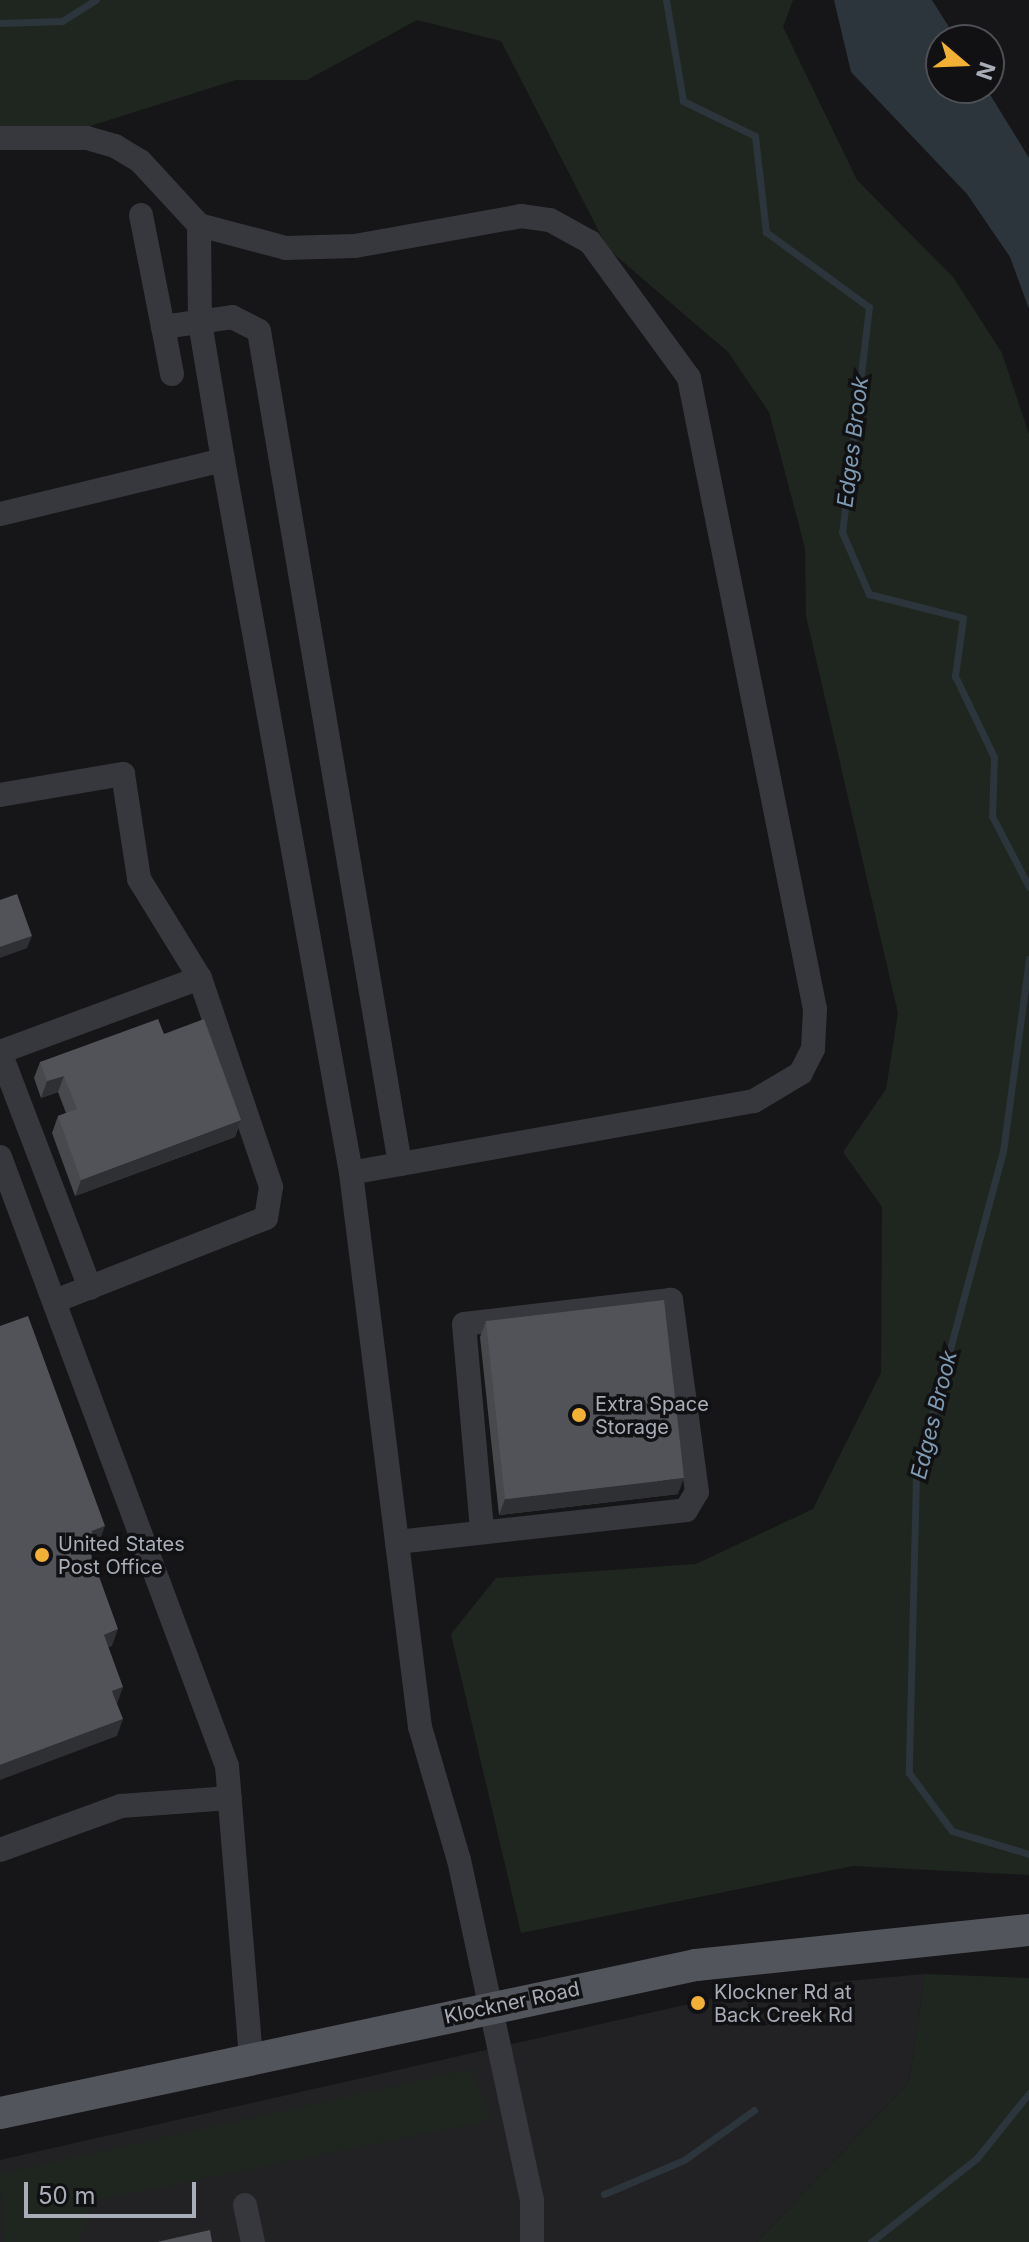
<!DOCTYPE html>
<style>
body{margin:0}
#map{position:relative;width:1029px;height:2242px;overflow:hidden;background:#161618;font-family:Inter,sans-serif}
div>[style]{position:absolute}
.built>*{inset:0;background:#222225}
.green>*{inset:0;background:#1e261f}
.water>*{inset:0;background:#2c353c}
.stream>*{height:7px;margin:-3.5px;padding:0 3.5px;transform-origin:3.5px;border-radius:3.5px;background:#2c353c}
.minor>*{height:24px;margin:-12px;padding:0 12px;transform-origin:12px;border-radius:12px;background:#37383d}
.major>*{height:32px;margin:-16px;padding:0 16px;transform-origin:16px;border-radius:16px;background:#53555c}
.wall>*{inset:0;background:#47494d}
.shaded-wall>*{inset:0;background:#2f3033}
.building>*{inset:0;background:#525359}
.dots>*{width:22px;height:22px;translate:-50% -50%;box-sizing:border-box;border:4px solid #111113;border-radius:50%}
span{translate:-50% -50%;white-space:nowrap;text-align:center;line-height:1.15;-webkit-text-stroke:7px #111113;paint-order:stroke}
.poi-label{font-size:20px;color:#a8adb8}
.left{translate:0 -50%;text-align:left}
.street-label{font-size:20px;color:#a8adb8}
.water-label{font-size:22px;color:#7f9bb3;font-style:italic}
.north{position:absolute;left:925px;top:24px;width:80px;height:80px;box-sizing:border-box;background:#111113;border:2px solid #4d4f55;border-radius:50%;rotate:109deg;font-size:22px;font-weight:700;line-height:32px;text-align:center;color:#a8adb8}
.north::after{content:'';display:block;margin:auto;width:28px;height:36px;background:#f2b134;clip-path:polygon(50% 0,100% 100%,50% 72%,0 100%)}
.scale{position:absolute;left:24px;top:2182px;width:172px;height:36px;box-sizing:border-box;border:4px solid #a8adb8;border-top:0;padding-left:10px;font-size:24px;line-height:28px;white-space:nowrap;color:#a8adb8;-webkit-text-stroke:6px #111113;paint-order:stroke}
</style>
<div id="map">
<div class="built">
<i style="clip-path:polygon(925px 1974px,909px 2082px,757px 2242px,0 2242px,0 2160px,755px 1989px)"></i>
</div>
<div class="green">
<i style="clip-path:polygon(0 0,793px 0,783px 27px,857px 180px,953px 277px,1002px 353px,1029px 434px,1029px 1875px,853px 1866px,521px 1933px,451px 1634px,496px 1578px,696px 1564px,813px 1509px,881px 1373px,882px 1207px,843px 1152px,886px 1089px,898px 1013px,806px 616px,805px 548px,769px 412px,728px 352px,608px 249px,501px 41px,417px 20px,307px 80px,236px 80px,49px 139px,0 136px)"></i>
<i style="clip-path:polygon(925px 1974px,1029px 1978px,1029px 2242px,757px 2242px,909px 2082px)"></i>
<i style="clip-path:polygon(471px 2069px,492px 2120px,94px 2201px,79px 2242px,3px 2242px,0 2174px)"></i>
</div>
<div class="water">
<i style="clip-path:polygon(834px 0,932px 0,957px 40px,941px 40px,941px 88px,986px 88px,1029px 158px,1029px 309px,1010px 257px,967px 194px,851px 72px)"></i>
</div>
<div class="stream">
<i style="left:666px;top:0;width:102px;rotate:80.4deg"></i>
<i style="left:683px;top:101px;width:80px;rotate:25.9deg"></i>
<i style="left:755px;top:136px;width:97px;rotate:83.5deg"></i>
<i style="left:766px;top:232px;width:127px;rotate:36.1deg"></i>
<i style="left:869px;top:307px;width:227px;rotate:96.8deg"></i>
<i style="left:842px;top:532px;width:68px;rotate:66.5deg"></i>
<i style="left:869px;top:594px;width:97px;rotate:14.3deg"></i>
<i style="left:963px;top:618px;width:59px;rotate:97.9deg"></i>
<i style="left:955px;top:676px;width:90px;rotate:64.3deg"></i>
<i style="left:994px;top:757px;width:59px;rotate:91.9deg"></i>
<i style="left:992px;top:816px;width:80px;rotate:62.5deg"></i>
<i style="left:0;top:23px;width:62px;rotate:-1.8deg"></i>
<i style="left:62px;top:21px;width:40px;rotate:-32deg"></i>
<i style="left:1029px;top:959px;width:194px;rotate:97.7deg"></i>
<i style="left:1003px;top:1151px;width:336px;rotate:105deg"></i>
<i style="left:916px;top:1476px;width:297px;rotate:91.4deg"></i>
<i style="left:909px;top:1773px;width:72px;rotate:53.4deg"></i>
<i style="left:952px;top:1831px;width:80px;rotate:16.6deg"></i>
<i style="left:604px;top:2194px;width:87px;rotate:-23deg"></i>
<i style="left:684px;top:2160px;width:86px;rotate:-35.5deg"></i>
<i style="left:871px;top:2242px;width:135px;rotate:-38.4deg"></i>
<i style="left:977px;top:2158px;width:83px;rotate:-51.3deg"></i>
</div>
<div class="minor">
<i style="left:0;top:138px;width:87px"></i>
<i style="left:87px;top:138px;width:29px;rotate:16deg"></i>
<i style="left:115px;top:146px;width:29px;rotate:31deg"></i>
<i style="left:140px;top:161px;width:87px;rotate:47.3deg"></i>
<i style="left:141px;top:215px;width:114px;rotate:78.9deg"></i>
<i style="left:172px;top:374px;width:48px;rotate:-100.8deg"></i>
<i style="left:163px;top:327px;width:70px;rotate:-8.2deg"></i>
<i style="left:232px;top:317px;width:30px;rotate:27deg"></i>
<i style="left:259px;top:331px;width:845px;rotate:80.39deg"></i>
<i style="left:223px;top:460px;width:140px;rotate:-99.5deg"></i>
<i style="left:200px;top:322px;width:97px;rotate:-90.6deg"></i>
<i style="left:199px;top:225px;width:90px;rotate:14.8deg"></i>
<i style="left:286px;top:248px;width:69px;rotate:-1.7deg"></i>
<i style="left:355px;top:246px;width:169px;rotate:-10.2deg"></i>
<i style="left:521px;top:216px;width:29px;rotate:8deg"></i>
<i style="left:550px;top:220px;width:46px;rotate:28.8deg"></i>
<i style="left:590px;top:242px;width:168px;rotate:53.9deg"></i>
<i style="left:689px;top:378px;width:643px;rotate:78.71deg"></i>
<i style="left:815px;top:1009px;width:40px;rotate:92.9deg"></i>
<i style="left:813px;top:1049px;width:27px;rotate:117deg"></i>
<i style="left:801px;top:1073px;width:55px;rotate:149.2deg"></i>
<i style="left:754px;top:1101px;width:409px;rotate:169.9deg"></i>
<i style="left:0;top:514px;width:229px;rotate:-13.6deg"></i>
<i style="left:223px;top:460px;width:724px;rotate:79.82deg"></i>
<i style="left:351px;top:1173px;width:558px;rotate:82.9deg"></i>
<i style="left:420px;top:1727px;width:139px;rotate:73.7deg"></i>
<i style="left:459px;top:1860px;width:348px;rotate:77.9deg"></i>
<i style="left:532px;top:2200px;width:42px;rotate:90deg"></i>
<i style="left:0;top:795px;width:125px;rotate:-9.7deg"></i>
<i style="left:123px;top:774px;width:106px;rotate:81.3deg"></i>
<i style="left:139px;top:879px;width:116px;rotate:58.4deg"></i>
<i style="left:200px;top:978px;width:221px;rotate:71.2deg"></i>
<i style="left:271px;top:1187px;width:31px;rotate:99deg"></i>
<i style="left:266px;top:1218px;width:227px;rotate:158.5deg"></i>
<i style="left:0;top:1157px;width:650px;rotate:69.56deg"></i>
<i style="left:227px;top:1766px;width:293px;rotate:85.3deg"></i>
<i style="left:90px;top:1288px;width:253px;rotate:-110.9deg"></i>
<i style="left:0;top:1052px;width:213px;rotate:-20.3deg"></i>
<i style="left:397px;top:1542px;width:291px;rotate:-6.3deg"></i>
<i style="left:686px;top:1510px;width:21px;rotate:-59deg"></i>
<i style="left:697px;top:1492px;width:194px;rotate:-97.7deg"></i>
<i style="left:671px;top:1300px;width:208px;rotate:173.4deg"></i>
<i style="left:464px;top:1324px;width:208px;rotate:85deg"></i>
<i style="left:0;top:1850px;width:129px;rotate:-20deg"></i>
<i style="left:121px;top:1806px;width:109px;rotate:-4.2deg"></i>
<i style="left:245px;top:2205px;width:38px;rotate:78deg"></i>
</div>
<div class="major">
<i style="left:0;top:2113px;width:712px;rotate:-12deg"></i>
<i style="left:696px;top:1965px;width:335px;rotate:-6deg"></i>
</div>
<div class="wall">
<i style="clip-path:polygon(164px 1034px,241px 1120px,235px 1137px,75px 1196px,52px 1133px,58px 1116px,66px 1113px,58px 1092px,41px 1098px,34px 1078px,40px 1062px)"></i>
<i style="clip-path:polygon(486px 1321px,678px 1494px,499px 1515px,480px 1337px)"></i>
</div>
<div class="shaded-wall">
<i style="clip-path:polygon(32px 936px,27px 948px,0 958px,0 947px)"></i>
<i style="clip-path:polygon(64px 1076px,58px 1092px,41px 1098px,47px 1081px)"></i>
<i style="clip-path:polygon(241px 1120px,235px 1137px,75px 1196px,81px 1180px)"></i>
<i style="clip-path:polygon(684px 1478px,678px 1494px,499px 1515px,505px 1499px)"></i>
<i style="clip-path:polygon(105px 1526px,99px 1542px,86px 1547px,92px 1531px)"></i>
<i style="clip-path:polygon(118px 1629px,112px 1646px,98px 1651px,104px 1635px)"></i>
<i style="clip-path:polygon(123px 1687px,117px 1704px,112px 1691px)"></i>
<i style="clip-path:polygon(123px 1719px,117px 1736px,0 1780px,0 1765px)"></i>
</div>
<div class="building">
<i style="clip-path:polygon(17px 894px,32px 936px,0 947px,0 900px)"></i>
<i style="clip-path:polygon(158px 1019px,164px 1034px,204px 1019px,241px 1120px,81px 1180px,58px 1116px,77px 1109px,64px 1076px,47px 1081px,40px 1062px)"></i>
<i style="clip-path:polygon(664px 1300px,684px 1478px,505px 1499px,486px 1321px)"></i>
<i style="clip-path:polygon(28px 1316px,105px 1526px,92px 1531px,88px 1546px,118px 1629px,104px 1635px,123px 1687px,112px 1691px,123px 1719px,0 1765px,0 1326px)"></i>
<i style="clip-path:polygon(210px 2230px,212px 2242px,157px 2242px)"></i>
</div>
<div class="dots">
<i style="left:579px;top:1415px;background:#f2b134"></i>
<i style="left:42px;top:1555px;background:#f2b134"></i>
<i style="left:698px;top:2003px;background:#f2b134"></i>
</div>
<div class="poi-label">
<span class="left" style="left:595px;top:1416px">Extra Space<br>Storage</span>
<span class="left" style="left:58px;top:1556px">United States<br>Post Office</span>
<span class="left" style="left:714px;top:2004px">Klockner Rd at<br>Back Creek Rd</span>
</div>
<div class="street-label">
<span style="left:512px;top:2003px;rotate:-12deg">Klockner Road</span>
</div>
<div class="water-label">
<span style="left:853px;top:442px;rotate:-83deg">Edges Brook</span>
<span style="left:934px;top:1415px;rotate:-76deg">Edges Brook</span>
</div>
<div class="north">N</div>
<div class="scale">50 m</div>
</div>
